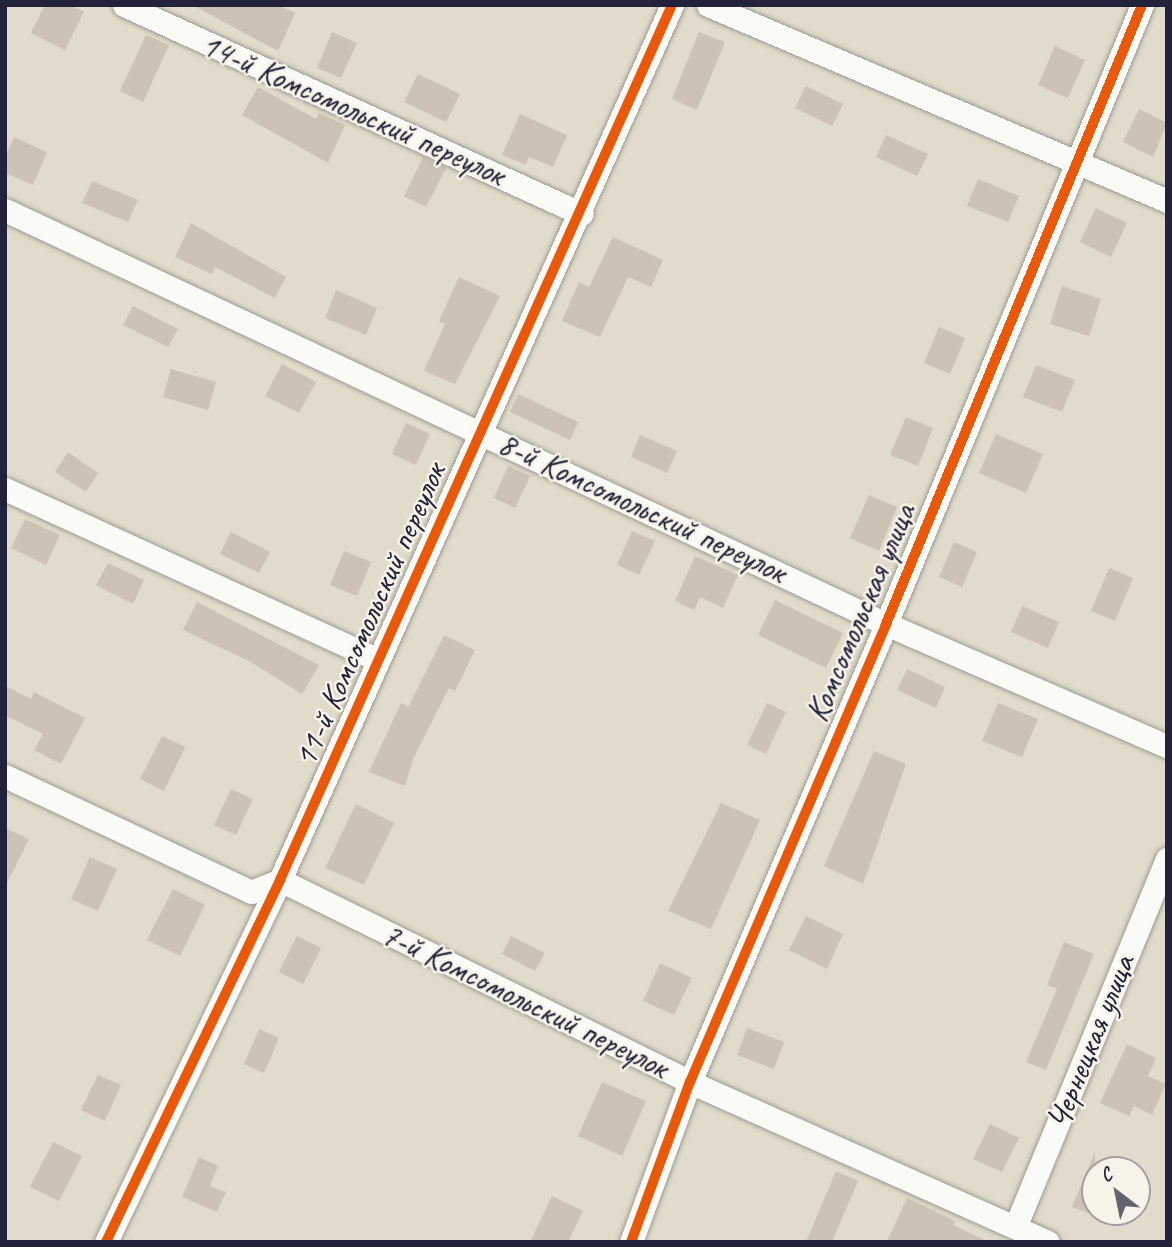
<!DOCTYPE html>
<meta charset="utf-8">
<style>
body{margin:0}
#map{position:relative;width:1172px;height:1247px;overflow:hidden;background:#e0dbca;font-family:Caveat,sans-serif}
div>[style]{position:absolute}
.building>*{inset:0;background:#cec2b5}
.roads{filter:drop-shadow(0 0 2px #9e9b94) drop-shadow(0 0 2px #9e9b94)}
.street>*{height:23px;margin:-11.5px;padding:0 11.5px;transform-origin:11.5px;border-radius:11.5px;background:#fafaf7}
.cycleway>*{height:10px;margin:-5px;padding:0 5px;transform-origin:5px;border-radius:5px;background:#e8590c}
span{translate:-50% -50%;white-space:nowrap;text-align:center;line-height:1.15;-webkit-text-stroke:5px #f7f3e8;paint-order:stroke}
.street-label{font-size:33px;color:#22223b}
.frame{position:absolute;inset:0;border:7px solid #22223b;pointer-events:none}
.north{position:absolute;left:1081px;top:1156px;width:70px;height:70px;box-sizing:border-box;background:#f7f3e8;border:2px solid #a29fa3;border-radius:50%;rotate:328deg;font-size:19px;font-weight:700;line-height:28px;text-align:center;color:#22223b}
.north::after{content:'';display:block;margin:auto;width:24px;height:32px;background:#64636d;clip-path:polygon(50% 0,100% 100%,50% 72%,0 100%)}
</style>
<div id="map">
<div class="building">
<i style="clip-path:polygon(45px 5px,70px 5px,84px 12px,65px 50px,31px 33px)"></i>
<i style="clip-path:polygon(192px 5px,278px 5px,295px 13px,278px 51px)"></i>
<i style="clip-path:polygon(332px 32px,357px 43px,341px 78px,317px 68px)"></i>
<i style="clip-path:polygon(699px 32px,725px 42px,697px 110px,672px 99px)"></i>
<i style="clip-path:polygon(146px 35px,169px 45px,143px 102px,120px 91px)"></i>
<i style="clip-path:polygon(1055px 46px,1085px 60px,1068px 98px,1038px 85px)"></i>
<i style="clip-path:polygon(418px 74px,460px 94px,446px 122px,404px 102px)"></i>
<i style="clip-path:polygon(806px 86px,843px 104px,832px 126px,795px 108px)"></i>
<i style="clip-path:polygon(258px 87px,316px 119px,319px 113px,345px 125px,328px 163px,242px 115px)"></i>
<i style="clip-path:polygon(1139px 109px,1167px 123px,1153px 157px,1123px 142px)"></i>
<i style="clip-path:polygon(520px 114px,567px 135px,553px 167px,529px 157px,526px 165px,502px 155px)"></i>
<i style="clip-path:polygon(886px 135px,928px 154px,917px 176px,876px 157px)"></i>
<i style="clip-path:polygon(14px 137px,47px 152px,33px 185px,5px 173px,5px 157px)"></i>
<i style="clip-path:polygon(423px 157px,446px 168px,426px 207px,404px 196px)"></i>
<i style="clip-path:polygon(978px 179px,1019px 196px,1008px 222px,967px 206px)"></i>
<i style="clip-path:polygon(92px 181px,138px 200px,128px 222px,82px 203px)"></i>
<i style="clip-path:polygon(1096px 208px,1127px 223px,1111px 257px,1080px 242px)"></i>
<i style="clip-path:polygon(191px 223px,286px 277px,275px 298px,215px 267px,212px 274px,175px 257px)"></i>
<i style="clip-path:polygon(613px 237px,663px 260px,651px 287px,628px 277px,600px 337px,562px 321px,579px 282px,589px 287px)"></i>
<i style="clip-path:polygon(459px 277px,500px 296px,455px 384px,424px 371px,445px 324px,439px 321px)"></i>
<i style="clip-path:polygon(1062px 286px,1101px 299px,1089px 336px,1050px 324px)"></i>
<i style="clip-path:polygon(336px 290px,377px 308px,366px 335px,325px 318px)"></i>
<i style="clip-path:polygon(133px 306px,178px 329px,168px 347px,123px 325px)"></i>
<i style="clip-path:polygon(939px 327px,965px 338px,950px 374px,924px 363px)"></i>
<i style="clip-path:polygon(282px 364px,316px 382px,299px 413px,265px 396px)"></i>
<i style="clip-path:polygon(1036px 365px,1075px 380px,1062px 412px,1023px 397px)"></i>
<i style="clip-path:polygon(171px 369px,216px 382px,208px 410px,163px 397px)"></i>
<i style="clip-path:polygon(518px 394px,578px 422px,570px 440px,510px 412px)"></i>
<i style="clip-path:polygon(906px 417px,933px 428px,918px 466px,890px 455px)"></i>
<i style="clip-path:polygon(406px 423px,430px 434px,416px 465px,392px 454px)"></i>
<i style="clip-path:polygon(996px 434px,1043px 454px,1026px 493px,979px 473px)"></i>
<i style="clip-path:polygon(640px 435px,677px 451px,667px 473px,631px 457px)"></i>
<i style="clip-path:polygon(68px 452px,98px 473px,86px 492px,55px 472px)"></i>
<i style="clip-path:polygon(508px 466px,530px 476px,515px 508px,494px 498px)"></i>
<i style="clip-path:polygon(869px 495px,897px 507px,879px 551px,850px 538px)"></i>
<i style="clip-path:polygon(25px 519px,60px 535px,46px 565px,11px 548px)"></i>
<i style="clip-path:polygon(632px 531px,655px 541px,639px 575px,617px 565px)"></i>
<i style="clip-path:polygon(231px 532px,270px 552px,259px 573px,220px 554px)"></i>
<i style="clip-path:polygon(954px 542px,977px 552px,962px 587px,939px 577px)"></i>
<i style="clip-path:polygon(344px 551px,371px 562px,357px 596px,330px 585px)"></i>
<i style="clip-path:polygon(695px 556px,738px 575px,723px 608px,700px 597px,694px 610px,675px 601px)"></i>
<i style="clip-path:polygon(108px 563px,144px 580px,133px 604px,96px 585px)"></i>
<i style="clip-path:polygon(1109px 568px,1133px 578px,1115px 621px,1091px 611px)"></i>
<i style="clip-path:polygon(775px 600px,843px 633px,826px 668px,758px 635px)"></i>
<i style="clip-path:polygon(197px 602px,319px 665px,302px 694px,249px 661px,183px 630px)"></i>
<i style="clip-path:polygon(1022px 606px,1059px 622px,1048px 648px,1011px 632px)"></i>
<i style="clip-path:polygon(444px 635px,475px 650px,455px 691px,449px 688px,413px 759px,405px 786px,369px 772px,401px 703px,408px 707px)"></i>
<i style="clip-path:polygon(907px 669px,945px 687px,936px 708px,897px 690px)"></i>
<i style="clip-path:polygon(5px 686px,31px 699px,34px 692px,85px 718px,61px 764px,34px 750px,43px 734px,5px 715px)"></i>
<i style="clip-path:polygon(767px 703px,786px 712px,766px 754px,747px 745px)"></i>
<i style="clip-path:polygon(998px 703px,1038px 719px,1022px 757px,982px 741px)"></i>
<i style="clip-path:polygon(162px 736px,185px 747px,164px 791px,140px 779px)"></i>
<i style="clip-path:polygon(874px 751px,906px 764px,863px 884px,824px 866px)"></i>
<i style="clip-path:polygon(231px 789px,253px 799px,236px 835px,214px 825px)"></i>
<i style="clip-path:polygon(721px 803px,760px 820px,711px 929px,668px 911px)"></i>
<i style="clip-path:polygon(356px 804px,394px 823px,364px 885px,325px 868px)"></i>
<i style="clip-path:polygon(5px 828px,29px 839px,5px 887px)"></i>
<i style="clip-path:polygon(90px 857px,117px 869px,98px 911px,71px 899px)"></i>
<i style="clip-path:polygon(173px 889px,205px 905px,180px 956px,147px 940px)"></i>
<i style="clip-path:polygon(806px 916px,843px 934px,827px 969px,789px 950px)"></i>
<i style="clip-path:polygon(297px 936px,321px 948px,303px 984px,279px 972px)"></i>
<i style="clip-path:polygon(511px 936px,545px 953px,535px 971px,502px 954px)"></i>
<i style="clip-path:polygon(1064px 942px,1094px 954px,1046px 1070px,1026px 1062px,1057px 989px,1047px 985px)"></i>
<i style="clip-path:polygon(660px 963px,692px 978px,674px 1015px,643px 1001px)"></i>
<i style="clip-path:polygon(747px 1028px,784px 1042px,774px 1069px,737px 1055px)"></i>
<i style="clip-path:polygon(259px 1029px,279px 1038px,264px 1073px,244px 1064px)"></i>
<i style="clip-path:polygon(1127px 1044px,1156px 1058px,1148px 1076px,1166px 1084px,1152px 1115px,1134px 1106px,1129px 1116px,1100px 1103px)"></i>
<i style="clip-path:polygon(98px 1075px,121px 1085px,105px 1121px,81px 1110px)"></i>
<i style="clip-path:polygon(602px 1082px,646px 1101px,622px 1156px,578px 1136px)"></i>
<i style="clip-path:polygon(990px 1124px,1019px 1138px,1002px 1172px,973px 1159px)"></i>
<i style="clip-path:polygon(53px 1142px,82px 1156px,59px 1201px,30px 1187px)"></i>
<i style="clip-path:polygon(1095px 1152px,1095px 1216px,1072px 1207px)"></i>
<i style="clip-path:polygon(199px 1157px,218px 1166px,210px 1186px,226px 1192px,217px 1212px,182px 1197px)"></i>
<i style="clip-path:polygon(836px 1171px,858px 1181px,832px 1242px,806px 1242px)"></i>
<i style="clip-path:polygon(552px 1196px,583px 1211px,568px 1242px,530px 1242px)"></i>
<i style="clip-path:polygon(907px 1198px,955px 1221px,953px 1225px,989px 1242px,887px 1242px)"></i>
</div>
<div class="roads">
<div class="street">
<i style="left:124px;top:5px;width:503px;rotate:24.53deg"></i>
<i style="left:708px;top:5px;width:499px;rotate:23.1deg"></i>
<i style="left:5px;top:210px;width:973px;rotate:25.17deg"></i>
<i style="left:886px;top:624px;width:306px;rotate:23.5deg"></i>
<i style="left:5px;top:489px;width:410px;rotate:24.6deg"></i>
<i style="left:5px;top:776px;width:272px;rotate:25.2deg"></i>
<i style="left:251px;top:892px;width:31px;rotate:-22deg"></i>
<i style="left:280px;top:880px;width:457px;rotate:26.2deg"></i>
<i style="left:690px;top:1082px;width:392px;rotate:24.1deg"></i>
<i style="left:1016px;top:1225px;width:396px;rotate:-67.6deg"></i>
<i style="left:106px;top:1242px;width:402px;rotate:-64.3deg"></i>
<i style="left:280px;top:880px;width:959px;rotate:-65.87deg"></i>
<i style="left:631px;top:1242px;width:171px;rotate:-69.8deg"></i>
<i style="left:690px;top:1082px;width:498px;rotate:-66.8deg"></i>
<i style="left:886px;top:624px;width:670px;rotate:-67.53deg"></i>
</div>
</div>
<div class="cycleway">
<i style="left:106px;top:1242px;width:402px;rotate:-64.3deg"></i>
<i style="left:280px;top:880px;width:959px;rotate:-65.87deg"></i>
<i style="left:631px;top:1242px;width:171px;rotate:-69.8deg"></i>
<i style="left:690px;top:1082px;width:498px;rotate:-66.8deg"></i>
<i style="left:886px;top:624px;width:670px;rotate:-67.53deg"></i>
</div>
<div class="street-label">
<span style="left:353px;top:110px;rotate:24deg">14-й Комсомольский переулок</span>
<span style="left:642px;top:508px;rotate:25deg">8-й Комсомольский переулок</span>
<span style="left:861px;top:613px;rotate:-67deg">Комсомольская улица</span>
<span style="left:370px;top:615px;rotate:-66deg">11-й Комсомольский переулок</span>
<span style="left:525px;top:1001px;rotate:26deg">7-й Комсомольский переулок</span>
<span style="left:1091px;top:1042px;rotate:-68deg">Чернецкая улица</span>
</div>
<div class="frame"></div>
<div class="north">С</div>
</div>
